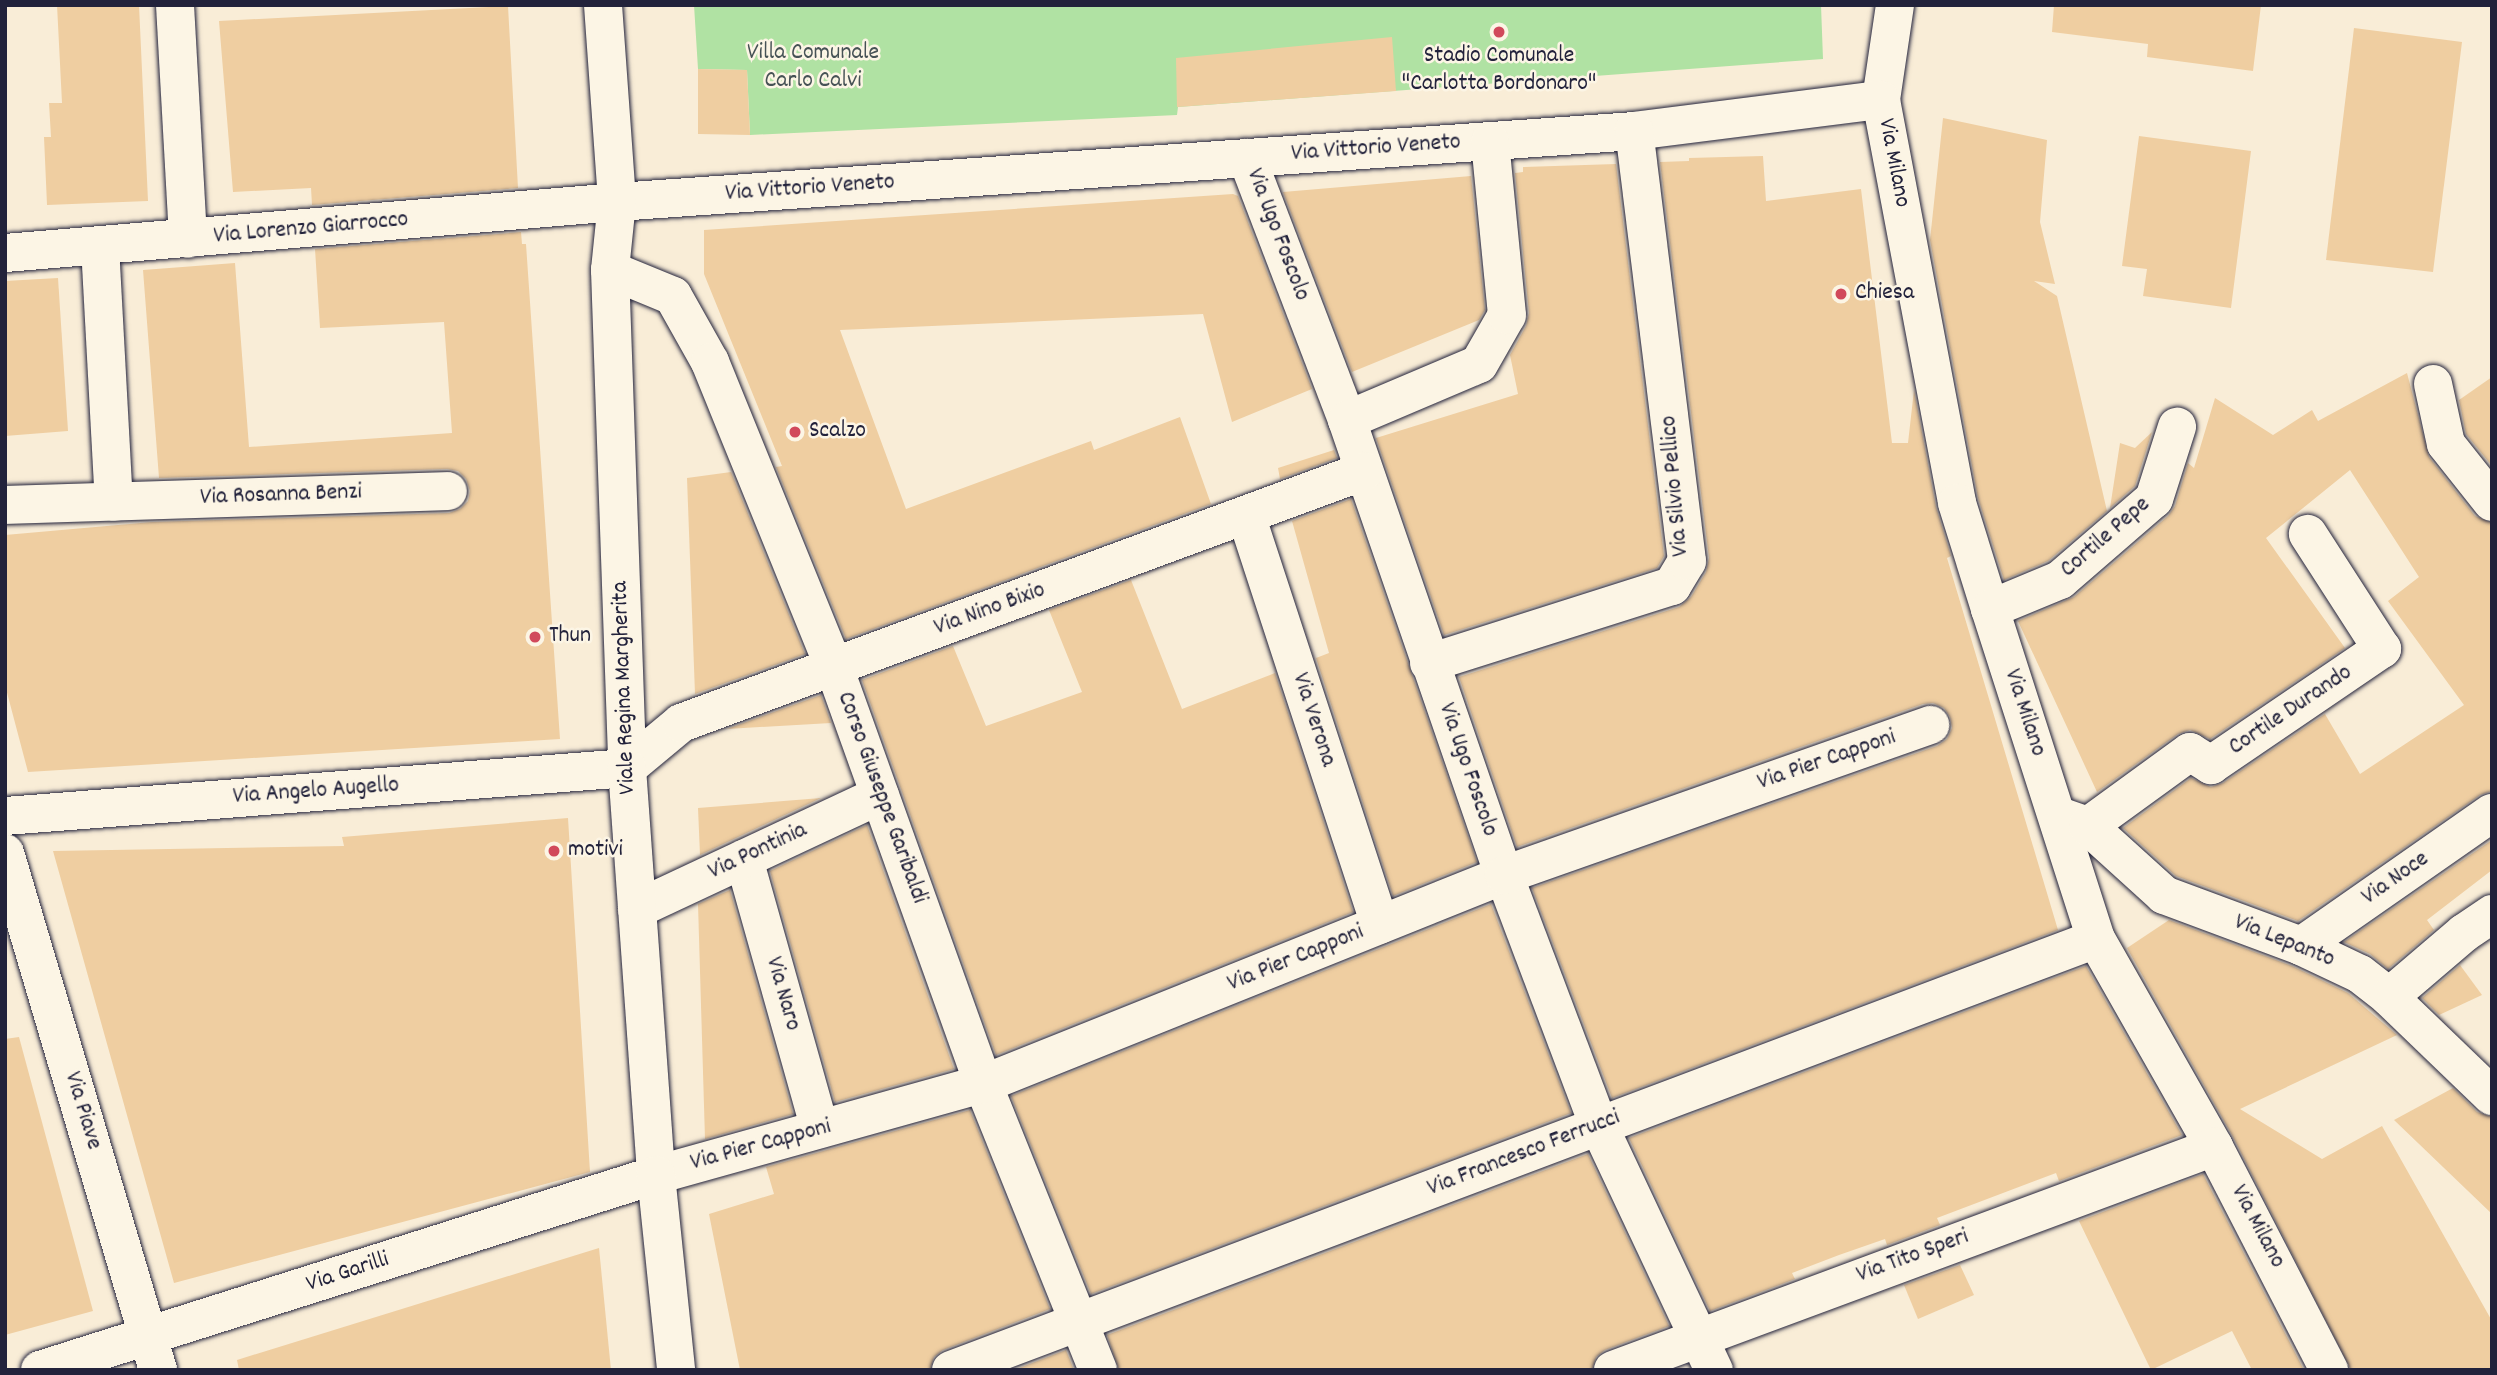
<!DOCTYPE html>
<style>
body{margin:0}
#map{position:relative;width:2497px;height:1375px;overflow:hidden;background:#f9edd7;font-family:Dekko,sans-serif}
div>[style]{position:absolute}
.green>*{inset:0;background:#b0e2a3}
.building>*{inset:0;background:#efcea1}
.roads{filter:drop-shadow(0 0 2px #22223b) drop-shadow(0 0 2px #22223b)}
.minor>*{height:38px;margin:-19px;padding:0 19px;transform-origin:19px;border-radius:19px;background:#fcf5e5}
.tertiary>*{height:38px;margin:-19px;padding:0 19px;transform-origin:19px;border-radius:19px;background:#fcf5e5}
.dots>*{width:19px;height:19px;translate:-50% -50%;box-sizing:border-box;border:4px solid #fcf5e5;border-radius:50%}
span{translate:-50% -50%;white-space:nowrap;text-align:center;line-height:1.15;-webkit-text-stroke:5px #fcf5e5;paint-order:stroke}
.park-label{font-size:24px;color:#465255}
.poi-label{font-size:24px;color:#22223b}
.left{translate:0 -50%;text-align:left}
.street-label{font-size:24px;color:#22223b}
.frame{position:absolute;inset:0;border:7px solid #22223b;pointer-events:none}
</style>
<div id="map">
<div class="green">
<i style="clip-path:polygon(694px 5px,1821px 5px,1823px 59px,1178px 107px,1177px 115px,750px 135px,747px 70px,698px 69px)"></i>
</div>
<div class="building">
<i style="clip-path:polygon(57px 5px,139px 5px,148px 201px,47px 205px,44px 137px,51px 137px,49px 103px,62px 103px)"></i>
<i style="clip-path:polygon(2054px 5px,2261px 5px,2253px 71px,2147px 57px,2148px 44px,2052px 32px)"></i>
<i style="clip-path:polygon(508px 6px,518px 188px,312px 205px,311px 188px,233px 192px,219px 21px)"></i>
<i style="clip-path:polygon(2354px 28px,2462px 42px,2433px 272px,2326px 260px)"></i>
<i style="clip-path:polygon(1392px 37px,1396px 91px,1177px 107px,1176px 58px)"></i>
<i style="clip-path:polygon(698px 69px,747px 70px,750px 135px,698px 134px)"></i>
<i style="clip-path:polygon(1943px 118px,2047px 140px,2040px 222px,2055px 284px,2034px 281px,2057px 296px,2107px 511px,2048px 561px,2004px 580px,1978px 498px,1930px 240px)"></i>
<i style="clip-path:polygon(2139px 136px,2251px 151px,2231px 308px,2143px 296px,2147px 269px,2122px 266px)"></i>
<i style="clip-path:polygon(1763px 156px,1766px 201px,1861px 189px,1892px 443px,1908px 443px,1914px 390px,1936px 507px,1951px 556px,1947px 558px,2058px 930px,1612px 1098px,1532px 888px,1937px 746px,1947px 739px,1952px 728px,1950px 717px,1944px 708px,1933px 703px,1923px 704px,1517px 847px,1459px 677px,1679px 607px,1691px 597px,1706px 572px,1709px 558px,1660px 162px,1689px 161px,1689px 158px)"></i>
<i style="clip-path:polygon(1616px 164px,1664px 556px,1657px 568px,1444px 635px,1376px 438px,1518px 394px,1510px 355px,1526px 326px,1529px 313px,1515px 173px,1523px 172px,1523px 167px)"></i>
<i style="clip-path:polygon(1471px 176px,1485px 310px,1479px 320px,1352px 372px,1283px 192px)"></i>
<i style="clip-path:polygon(1233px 194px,1238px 196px,1312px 389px,1232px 422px,1203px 314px,840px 330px,906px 509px,1091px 441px,1094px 450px,1180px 417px,1211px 504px,846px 639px,776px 467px,782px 466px,704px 274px,704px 230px)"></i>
<i style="clip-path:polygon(521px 232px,522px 244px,526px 244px,560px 739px,28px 772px,5px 685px,5px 535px,152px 522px,449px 513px,460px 509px,468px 501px,470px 491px,466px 479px,458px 471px,447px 469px,159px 478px,143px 270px,235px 263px,249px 447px,452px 433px,444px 322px,320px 328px,315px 249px)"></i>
<i style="clip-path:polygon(58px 278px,68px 431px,5px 436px,5px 281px)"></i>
<i style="clip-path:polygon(2407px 373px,2429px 457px,2475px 516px,2492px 523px,2492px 791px,2480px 795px,2298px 921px,2176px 876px,2123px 828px,2191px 778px,2211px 787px,2223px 783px,2325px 714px,2360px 774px,2464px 705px,2388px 601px,2419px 577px,2350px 470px,2266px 538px,2345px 648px,2210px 739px,2190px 730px,2178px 734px,2097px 792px,2018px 621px,2074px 597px,2168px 516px,2175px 506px,2188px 463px,2194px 468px,2215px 398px,2273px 435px,2312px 410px,2318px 421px)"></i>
<i style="clip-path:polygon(2492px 377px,2492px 466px,2466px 434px,2459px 400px)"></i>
<i style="clip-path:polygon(2152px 432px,2135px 486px,2110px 508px,2120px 443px,2135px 448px)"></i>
<i style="clip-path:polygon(1334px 450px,1337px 458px,1280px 479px,1278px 468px)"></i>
<i style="clip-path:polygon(731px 472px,805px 654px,695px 694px,687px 478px)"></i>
<i style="clip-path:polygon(1351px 499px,1477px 862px,1393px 896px,1316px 658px,1329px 653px,1292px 521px)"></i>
<i style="clip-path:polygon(1131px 580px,1182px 709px,1275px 673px,1353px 912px,996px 1055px,862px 680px,953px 646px,986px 726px,1082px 692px,1049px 610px)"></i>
<i style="clip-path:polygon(821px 695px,831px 723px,727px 729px)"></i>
<i style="clip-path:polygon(821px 798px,700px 855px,698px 808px)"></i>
<i style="clip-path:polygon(568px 818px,590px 1172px,174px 1283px,53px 851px,344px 846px,342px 837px)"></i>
<i style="clip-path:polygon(867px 825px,954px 1069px,835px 1102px,770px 871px)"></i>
<i style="clip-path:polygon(2492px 840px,2492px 870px,2427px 920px,2434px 930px,2388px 969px,2370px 954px,2344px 942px)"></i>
<i style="clip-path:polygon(730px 890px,793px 1114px,705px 1139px,698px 904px)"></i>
<i style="clip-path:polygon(1491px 904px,1571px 1113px,1091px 1294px,1011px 1096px)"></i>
<i style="clip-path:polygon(2169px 920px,2292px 966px,2348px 993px,2397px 1035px,2240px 1109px,2322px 1159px,2382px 1126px,2492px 1321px,2492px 1370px,2351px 1370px,2233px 1137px,2127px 948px)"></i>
<i style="clip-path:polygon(2460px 965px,2482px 995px,2439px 1015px,2422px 998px)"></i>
<i style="clip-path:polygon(2086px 966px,2182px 1135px,2059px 1181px,2056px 1173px,1937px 1218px,1940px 1225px,1887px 1245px,1885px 1239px,1839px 1255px,1792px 1273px,1795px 1279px,1710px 1311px,1629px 1138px)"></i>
<i style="clip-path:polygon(19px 1037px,93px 1311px,5px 1335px,5px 1039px)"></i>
<i style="clip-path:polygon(2453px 1088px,2477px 1112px,2492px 1117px,2492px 1214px,2394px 1120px)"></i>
<i style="clip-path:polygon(970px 1110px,1050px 1309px,943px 1350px,934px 1357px,930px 1370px,740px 1370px,709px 1214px,774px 1194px,766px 1167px)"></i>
<i style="clip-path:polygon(1588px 1154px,1669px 1326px,1605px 1350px,1596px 1357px,1592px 1370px,1119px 1370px,1107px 1335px)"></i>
<i style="clip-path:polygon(2203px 1174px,2304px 1370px,2252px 1370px,2232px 1331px,2151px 1370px,2079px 1221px)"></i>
<i style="clip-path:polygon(599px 1248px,611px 1370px,239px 1370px,237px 1360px)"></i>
<i style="clip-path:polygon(1960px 1265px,1974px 1295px,1918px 1319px,1904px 1285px)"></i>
<i style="clip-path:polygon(1066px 1350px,1074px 1370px,1014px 1370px)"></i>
</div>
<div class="roads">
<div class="minor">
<i style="left:175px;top:5px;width:234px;rotate:86.8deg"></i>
<i style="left:1895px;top:5px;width:96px;rotate:98.4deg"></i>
<i style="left:1881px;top:100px;width:410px;rotate:79.3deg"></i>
<i style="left:1957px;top:503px;width:111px;rotate:72.7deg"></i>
<i style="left:1990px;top:609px;width:347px;rotate:72.2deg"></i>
<i style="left:2096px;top:939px;width:239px;rotate:60.4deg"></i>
<i style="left:2214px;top:1147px;width:251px;rotate:62.7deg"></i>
<i style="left:1247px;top:158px;width:280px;rotate:69.1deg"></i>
<i style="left:1347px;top:420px;width:481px;rotate:71deg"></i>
<i style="left:1504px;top:875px;width:268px;rotate:69.3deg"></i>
<i style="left:1599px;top:1126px;width:270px;rotate:64.8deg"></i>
<i style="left:100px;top:246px;width:256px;rotate:86.9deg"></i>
<i style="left:5px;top:253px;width:614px;rotate:-4.76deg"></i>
<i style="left:617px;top:202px;width:1019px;rotate:-3.99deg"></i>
<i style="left:1634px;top:131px;width:249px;rotate:-7.2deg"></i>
<i style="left:610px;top:270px;width:68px;rotate:22.4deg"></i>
<i style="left:673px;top:296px;width:76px;rotate:60.7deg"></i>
<i style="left:710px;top:362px;width:329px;rotate:67.9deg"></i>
<i style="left:834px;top:667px;width:443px;rotate:70.3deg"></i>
<i style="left:983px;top:1084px;width:308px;rotate:68.1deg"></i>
<i style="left:2433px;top:384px;width:61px;rotate:77.8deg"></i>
<i style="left:2446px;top:444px;width:74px;rotate:51.6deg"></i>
<i style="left:1347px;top:420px;width:143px;rotate:-23deg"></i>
<i style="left:1479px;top:364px;width:56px;rotate:-60.3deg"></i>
<i style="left:1507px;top:315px;width:174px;rotate:-95.6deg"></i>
<i style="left:5px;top:505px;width:443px;rotate:-1.8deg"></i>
<i style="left:1246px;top:515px;width:431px;rotate:71.9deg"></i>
<i style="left:1990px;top:609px;width:76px;rotate:-22.5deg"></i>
<i style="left:2060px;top:580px;width:124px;rotate:-40.8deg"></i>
<i style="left:2154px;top:499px;width:76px;rotate:-72.3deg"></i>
<i style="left:1429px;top:663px;width:255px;rotate:-17.6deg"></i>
<i style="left:1672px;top:586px;width:29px;rotate:-59deg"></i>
<i style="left:1687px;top:561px;width:433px;rotate:-97deg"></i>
<i style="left:5px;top:816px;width:624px;rotate:-4.41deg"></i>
<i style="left:627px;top:768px;width:70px;rotate:-39.8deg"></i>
<i style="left:681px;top:723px;width:728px;rotate:-20.25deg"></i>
<i style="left:2059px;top:816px;width:31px;rotate:19deg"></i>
<i style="left:2088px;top:826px;width:103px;rotate:42.2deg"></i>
<i style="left:2164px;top:895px;width:146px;rotate:20.4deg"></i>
<i style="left:2301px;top:946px;width:65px;rotate:25.4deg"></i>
<i style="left:2360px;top:974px;width:37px;rotate:38deg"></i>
<i style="left:2389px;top:997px;width:143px;rotate:43.9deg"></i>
<i style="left:2088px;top:826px;width:126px;rotate:-36deg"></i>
<i style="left:2190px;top:752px;width:25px;rotate:32deg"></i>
<i style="left:2211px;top:765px;width:207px;rotate:-34.2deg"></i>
<i style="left:2382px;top:649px;width:137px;rotate:-122.8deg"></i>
<i style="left:5px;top:853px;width:539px;rotate:73.51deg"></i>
<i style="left:744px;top:859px;width:280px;rotate:74.3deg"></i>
<i style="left:637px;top:909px;width:268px;rotate:-25.1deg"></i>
<i style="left:2301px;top:946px;width:233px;rotate:-34.9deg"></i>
<i style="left:2389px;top:997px;width:99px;rotate:-40.5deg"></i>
<i style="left:2464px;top:933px;width:34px;rotate:-34deg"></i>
<i style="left:40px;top:1370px;width:646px;rotate:-17.57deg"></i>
<i style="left:656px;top:1175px;width:339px;rotate:-15.6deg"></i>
<i style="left:983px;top:1084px;width:561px;rotate:-21.86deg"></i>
<i style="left:1504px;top:875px;width:452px;rotate:-19.4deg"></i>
<i style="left:951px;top:1370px;width:1223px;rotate:-20.63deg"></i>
<i style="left:1613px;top:1370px;width:641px;rotate:-20.36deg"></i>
</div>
<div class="tertiary">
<i style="left:603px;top:5px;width:197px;rotate:85.9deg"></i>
<i style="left:617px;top:202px;width:68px;rotate:95.9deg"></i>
<i style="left:610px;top:270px;width:498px;rotate:88deg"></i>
<i style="left:627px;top:768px;width:408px;rotate:85.9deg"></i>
<i style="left:656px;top:1175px;width:196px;rotate:84.1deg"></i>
</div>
</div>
<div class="dots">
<i style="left:1499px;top:32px;background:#d1495b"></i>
<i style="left:1841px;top:294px;background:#d1495b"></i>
<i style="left:795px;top:432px;background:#d1495b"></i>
<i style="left:535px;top:637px;background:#d1495b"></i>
<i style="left:554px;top:851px;background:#d1495b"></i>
</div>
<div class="park-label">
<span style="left:813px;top:68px">Villa Comunale<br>Carlo Calvi</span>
</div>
<div class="poi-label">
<span style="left:1499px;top:71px">Stadio Comunale<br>"Carlotta Bordonaro"</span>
<span class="left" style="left:1855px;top:294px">Chiesa</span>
<span class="left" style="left:809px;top:432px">Scalzo</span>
<span class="left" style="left:549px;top:637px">Thun</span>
<span class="left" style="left:568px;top:851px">motivi</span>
</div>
<div class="street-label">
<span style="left:1376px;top:149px;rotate:-4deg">Via Vittorio Veneto</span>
<span style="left:1893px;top:163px;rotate:79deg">Via Milano</span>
<span style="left:810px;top:189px;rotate:-4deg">Via Vittorio Veneto</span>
<span style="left:311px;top:229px;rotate:-5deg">Via Lorenzo Giarrocco</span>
<span style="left:1277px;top:235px;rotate:69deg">Via Ugo Foscolo</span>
<span style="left:1676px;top:486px;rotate:-95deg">Via Silvio Pellico</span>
<span style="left:281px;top:496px;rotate:-2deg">Via Rosanna Benzi</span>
<span style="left:2106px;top:538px;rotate:-41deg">Cortile Pepe</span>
<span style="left:990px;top:610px;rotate:-20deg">Via Nino Bixio</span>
<span style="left:625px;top:688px;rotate:-92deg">Viale Regina Margherita</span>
<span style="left:2291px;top:711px;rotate:-34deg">Cortile Durando</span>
<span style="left:2024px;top:713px;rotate:72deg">Via Milano</span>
<span style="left:1313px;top:720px;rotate:72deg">Via Verona</span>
<span style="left:1827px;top:761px;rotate:-19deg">Via Pier Capponi</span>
<span style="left:1467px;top:770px;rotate:71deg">Via Ugo Foscolo</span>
<span style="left:316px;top:792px;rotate:-4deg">Via Angelo Augello</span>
<span style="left:881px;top:798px;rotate:70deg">Corso Giuseppe Garibaldi</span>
<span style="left:758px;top:852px;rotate:-25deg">Via Pontinia</span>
<span style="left:2396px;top:879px;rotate:-35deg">Via Noce</span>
<span style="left:2284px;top:942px;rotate:22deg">Via Lepanto</span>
<span style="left:1296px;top:959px;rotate:-22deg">Via Pier Capponi</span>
<span style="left:782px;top:994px;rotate:74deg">Via Naro</span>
<span style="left:82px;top:1111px;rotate:73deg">Via Piave</span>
<span style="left:761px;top:1146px;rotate:-15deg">Via Pier Capponi</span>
<span style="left:1524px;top:1154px;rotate:-21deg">Via Francesco Ferrucci</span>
<span style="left:2257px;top:1227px;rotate:62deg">Via Milano</span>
<span style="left:1913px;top:1257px;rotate:-20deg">Via Tito Speri</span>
<span style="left:348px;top:1273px;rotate:-18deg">Via Garilli</span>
</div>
<div class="frame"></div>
</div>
